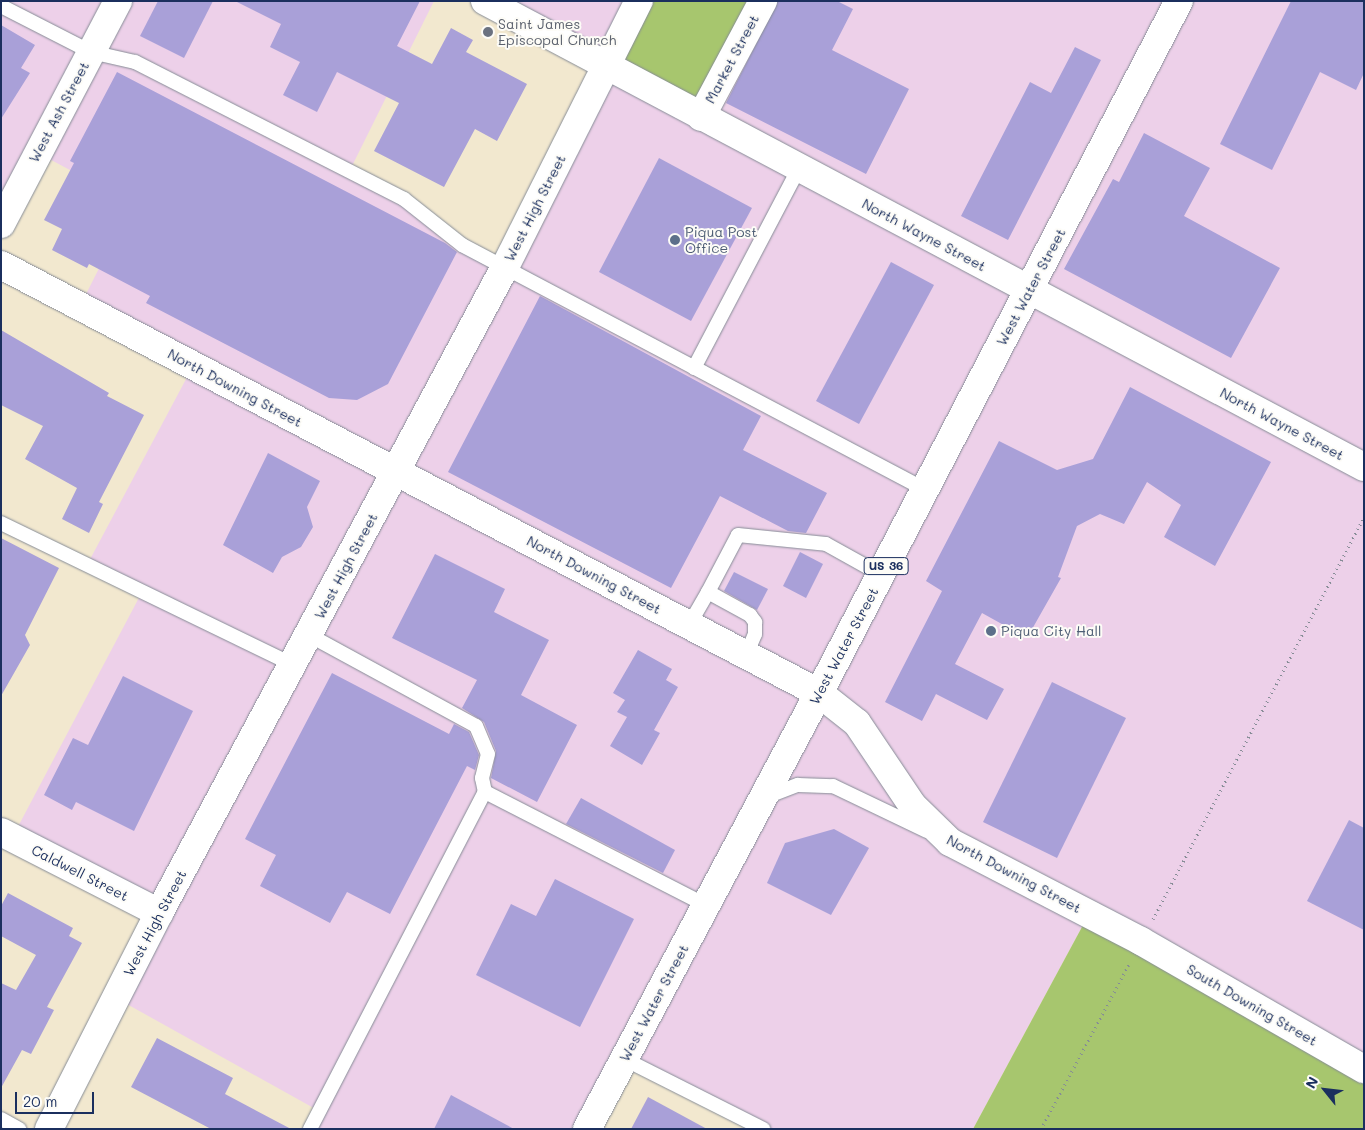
<!DOCTYPE html>
<style>
body{margin:0}
#map{position:relative;width:1365px;height:1130px;overflow:hidden;background:#f2e8cf;font-family:Mali,sans-serif}
div>[style]{position:absolute}
.built>*{inset:0;background:#edd0e9}
.green>*{inset:0;background:#a7c66e}
.building>*{inset:0;background:#a9a0d8}
.path>*{height:3px;margin-top:-1.5px;transform-origin:0;background:repeating-linear-gradient(90deg,#868c96 0 1px,transparent 0 5px)}
.roads{filter:drop-shadow(0 0 1px #868c96) drop-shadow(0 0 1px #868c96)}
.service>*{height:14px;margin:-7px;padding:0 7px;transform-origin:7px;border-radius:7px;background:#fff}
.minor>*{height:28px;margin:-14px;padding:0 14px;transform-origin:14px;border-radius:14px;background:#fff}
.tertiary>*{height:28px;margin:-14px;padding:0 14px;transform-origin:14px;border-radius:14px;background:#fff}
.primary>*{height:28px;margin:-14px;padding:0 14px;transform-origin:14px;border-radius:14px;background:#fff}
.dots>*{width:14px;height:14px;translate:-50% -50%;box-sizing:border-box;border:2px solid #fdfcf7;border-radius:50%}
span{translate:-50% -50%;white-space:nowrap;text-align:center;line-height:1.15;-webkit-text-stroke:4px #fdfcf7;paint-order:stroke}
.shield-label span{padding:1px 4px;background:#fdfcf7;border:1px solid;border-radius:4px;-webkit-text-stroke-width:0}
.shield-label{font-size:12px;color:#1b2f5e;font-weight:700}
.worship-label{font-size:14px;color:#5b616d}
.left{translate:0 -50%;text-align:left}
.street-label{font-size:14px;color:#1b2f5e}
.service-label{font-size:14px;color:#4e5e75}
.frame{position:absolute;inset:0;border:2px solid #1b2f5e;pointer-events:none}
.north{position:absolute;left:1300px;top:1065px;width:50px;height:50px;-webkit-text-stroke:4px #fdfcf7;paint-order:stroke;rotate:299deg;font-size:14px;font-weight:700;line-height:20px;text-align:center;color:#1b2f5e}
.north::after{content:'';display:block;margin:auto;width:18px;height:22px;background:#1b2f5e;clip-path:polygon(50% 0,100% 100%,50% 72%,0 100%)}
.scale{position:absolute;left:15px;top:1092px;width:79px;height:22px;box-sizing:border-box;border:2px solid #1b2f5e;border-top:0;padding-left:6px;font-size:15px;line-height:18px;white-space:nowrap;color:#1b2f5e;-webkit-text-stroke:4px #fdfcf7;paint-order:stroke}
</style>
<div id="map">
<div class="built">
<i style="clip-path:polygon(1px 1px,434px 1px,349px 172px,504px 267px,606px 65px,485px 1px,1364px 1px,1364px 1069px,1089px 914px,973px 1129px,763px 1129px,624px 1059px,587px 1129px,310px 1129px,319px 1111px,116px 998px,159px 914px,12px 838px,142px 592px,87px 565px,193px 366px,80px 306px,132px 203px,38px 153px,1px 224px)"></i>
</div>
<div class="green">
<i style="clip-path:polygon(639px 1px,763px 1px,701px 117px,606px 65px)"></i>
<i style="clip-path:polygon(1089px 914px,1364px 1069px,1364px 1129px,973px 1129px)"></i>
</div>
<div class="building">
<i style="clip-path:polygon(158px 1px,213px 1px,184px 58px,140px 36px)"></i>
<i style="clip-path:polygon(235px 1px,420px 1px,397px 46px,432px 64px,451px 28px,473px 40px,466px 52px,527px 84px,497px 141px,475px 129px,444px 187px,374px 151px,399px 103px,337px 72px,317px 112px,283px 95px,300px 62px,270px 47px,281px 24px)"></i>
<i style="clip-path:polygon(778px 1px,837px 1px,853px 9px,832px 50px,909px 89px,866px 174px,726px 103px)"></i>
<i style="clip-path:polygon(1291px 1px,1364px 1px,1364px 73px,1356px 90px,1320px 72px,1272px 170px,1220px 144px)"></i>
<i style="clip-path:polygon(1px 25px,35px 45px,21px 68px,30px 73px,1px 119px)"></i>
<i style="clip-path:polygon(1075px 47px,1101px 60px,1008px 240px,961px 216px,1030px 82px,1051px 93px)"></i>
<i style="clip-path:polygon(117px 72px,445px 243px,457px 252px,388px 384px,357px 400px,329px 398px,146px 303px,150px 296px,89px 264px,87px 268px,52px 250px,62px 229px,44px 220px,74px 163px,70px 161px)"></i>
<i style="clip-path:polygon(1144px 133px,1210px 168px,1184px 216px,1280px 268px,1231px 358px,1064px 269px,1113px 179px,1119px 182px)"></i>
<i style="clip-path:polygon(659px 158px,752px 208px,691px 321px,599px 272px)"></i>
<i style="clip-path:polygon(891px 262px,934px 285px,859px 424px,816px 401px)"></i>
<i style="clip-path:polygon(540px 296px,761px 416px,743px 450px,827px 493px,806px 533px,788px 531px,720px 496px,671px 588px,448px 472px)"></i>
<i style="clip-path:polygon(1px 330px,109px 393px,107px 396px,144px 415px,99px 502px,103px 504px,89px 533px,62px 519px,77px 488px,25px 459px,43px 426px,1px 405px)"></i>
<i style="clip-path:polygon(1130px 387px,1271px 462px,1215px 566px,1164px 537px,1181px 505px,1147px 482px,1124px 524px,1100px 514px,1077px 526px,1058px 577px,1061px 578px,1027px 638px,982px 613px,955px 664px,1004px 689px,987px 720px,936px 694px,922px 721px,885px 702px,942px 591px,926px 581px,999px 441px,1057px 470px,1093px 459px)"></i>
<i style="clip-path:polygon(268px 453px,320px 481px,307px 507px,313px 527px,301px 547px,282px 557px,273px 573px,223px 545px)"></i>
<i style="clip-path:polygon(1px 538px,59px 568px,25px 635px,30px 645px,1px 696px)"></i>
<i style="clip-path:polygon(800px 552px,823px 564px,806px 598px,783px 586px)"></i>
<i style="clip-path:polygon(435px 554px,505px 589px,494px 612px,549px 640px,521px 695px,577px 725px,537px 802px,491px 778px,496px 751px,484px 722px,462px 708px,477px 680px,392px 638px)"></i>
<i style="clip-path:polygon(734px 572px,768px 589px,757px 610px,724px 591px)"></i>
<i style="clip-path:polygon(638px 650px,672px 669px,666px 680px,678px 687px,654px 730px,660px 733px,642px 765px,610px 746px,627px 717px,617px 712px,625px 700px,613px 693px)"></i>
<i style="clip-path:polygon(332px 673px,449px 734px,454px 724px,469px 732px,479px 755px,475px 770px,467px 766px,390px 914px,347px 892px,330px 923px,260px 886px,276px 855px,245px 839px)"></i>
<i style="clip-path:polygon(123px 676px,193px 711px,134px 831px,76px 802px,72px 810px,44px 795px,73px 738px,88px 745px)"></i>
<i style="clip-path:polygon(1052px 682px,1126px 718px,1057px 858px,983px 822px)"></i>
<i style="clip-path:polygon(581px 798px,675px 850px,663px 873px,566px 824px)"></i>
<i style="clip-path:polygon(1349px 820px,1364px 828px,1364px 930px,1307px 901px)"></i>
<i style="clip-path:polygon(834px 829px,869px 848px,831px 915px,767px 883px,785px 843px)"></i>
<i style="clip-path:polygon(555px 879px,634px 919px,580px 1027px,476px 975px,511px 904px,536px 916px)"></i>
<i style="clip-path:polygon(8px 893px,73px 928px,69px 936px,82px 943px,47px 1007px,54px 1010px,31px 1054px,22px 1050px,1px 1088px,1px 983px,16px 990px,36px 955px,1px 936px,1px 906px)"></i>
<i style="clip-path:polygon(157px 1038px,233px 1078px,225px 1094px,291px 1129px,211px 1129px,131px 1087px)"></i>
<i style="clip-path:polygon(451px 1095px,514px 1129px,434px 1129px)"></i>
<i style="clip-path:polygon(648px 1097px,707px 1129px,631px 1129px)"></i>
</div>
<div class="path">
<i style="left:1153px;top:919px;width:454px;rotate:-62.3deg"></i>
<i style="left:1041px;top:1129px;width:187px;rotate:-61.9deg"></i>
</div>
<div class="roads">
<div class="service">
<i style="left:1px;top:6px;width:101px;rotate:27.1deg"></i>
<i style="left:91px;top:52px;width:45px;rotate:12.8deg"></i>
<i style="left:135px;top:62px;width:302px;rotate:27deg"></i>
<i style="left:404px;top:199px;width:74px;rotate:38.4deg"></i>
<i style="left:462px;top:245px;width:522px;rotate:27.84deg"></i>
<i style="left:694px;top:368px;width:226px;rotate:-62.3deg"></i>
<i style="left:1px;top:523px;width:325px;rotate:25.9deg"></i>
<i style="left:708px;top:592px;width:64px;rotate:-62.2deg"></i>
<i style="left:738px;top:535px;width:88px;rotate:5.8deg"></i>
<i style="left:826px;top:544px;width:64px;rotate:29deg"></i>
<i style="left:689px;top:625px;width:38px;rotate:-60deg"></i>
<i style="left:708px;top:592px;width:48px;rotate:28.7deg"></i>
<i style="left:750px;top:615px;width:9px;rotate:54deg"></i>
<i style="left:755px;top:622px;width:12px;rotate:90deg"></i>
<i style="left:755px;top:634px;width:23px;rotate:113deg"></i>
<i style="left:309px;top:635px;width:190px;rotate:28.6deg"></i>
<i style="left:476px;top:726px;width:30px;rotate:67deg"></i>
<i style="left:488px;top:754px;width:25px;rotate:104deg"></i>
<i style="left:482px;top:778px;width:14px;rotate:78deg"></i>
<i style="left:766px;top:797px;width:34px;rotate:-21deg"></i>
<i style="left:798px;top:785px;width:35px;rotate:2deg"></i>
<i style="left:833px;top:786px;width:104px;rotate:25.6deg"></i>
<i style="left:624px;top:1059px;width:156px;rotate:26.7deg"></i>
<i style="left:1px;top:1119px;width:21px;rotate:29deg"></i>
<i style="left:310px;top:1129px;width:380px;rotate:-62.6deg"></i>
<i style="left:485px;top:792px;width:248px;rotate:27.1deg"></i>
</div>
<div class="minor">
<i style="left:485px;top:1px;width:995px;rotate:27.93deg"></i>
<i style="left:701px;top:117px;width:132px;rotate:-61.9deg"></i>
<i style="left:1px;top:265px;width:923px;rotate:27.62deg"></i>
<i style="left:819px;top:693px;width:48px;rotate:38.3deg"></i>
<i style="left:857px;top:723px;width:99px;rotate:56.1deg"></i>
<i style="left:912px;top:805px;width:53px;rotate:44.2deg"></i>
<i style="left:950px;top:842px;width:215px;rotate:27.4deg"></i>
<i style="left:1141px;top:941px;width:257px;rotate:29.9deg"></i>
<i style="left:1px;top:832px;width:178px;rotate:27.1deg"></i>
<i style="left:49px;top:1129px;width:242px;rotate:-63deg"></i>
<i style="left:159px;top:913px;width:733px;rotate:-61.83deg"></i>
<i style="left:505px;top:267px;width:298px;rotate:-63.3deg"></i>
</div>
<div class="tertiary">
<i style="left:1px;top:224px;width:252px;rotate:-62.3deg"></i>
</div>
<div class="primary">
<i style="left:587px;top:1129px;width:494px;rotate:-62deg"></i>
<i style="left:819px;top:693px;width:780px;rotate:-62.52deg"></i>
</div>
</div>
<div class="dots">
<i style="left:488px;top:32px;background:#6b7280"></i>
<i style="left:675px;top:240px;background:#5c6f8a"></i>
<i style="left:991px;top:631px;background:#5c6f8a"></i>
</div>
<div class="shield-label">
<span style="left:886px;top:566px">US 36</span>
</div>
<div class="worship-label">
<span class="left" style="left:498px;top:32px">Saint James<br>Episcopal Church</span>
</div>
<div class="street-label">
<span style="left:732px;top:59px;rotate:-62deg">Market Street</span>
<span style="left:59px;top:112px;rotate:-62deg">West Ash Street</span>
<span style="left:535px;top:208px;rotate:-63deg">West High Street</span>
<span style="left:924px;top:235px;rotate:28deg">North Wayne Street</span>
<span style="left:1031px;top:287px;rotate:-62deg">West Water Street</span>
<span style="left:235px;top:388px;rotate:28deg">North Downing Street</span>
<span style="left:1282px;top:424px;rotate:28deg">North Wayne Street</span>
<span style="left:346px;top:566px;rotate:-62deg">West High Street</span>
<span style="left:594px;top:575px;rotate:28deg">North Downing Street</span>
<span style="left:844px;top:646px;rotate:-62deg">West Water Street</span>
<span style="left:80px;top:873px;rotate:27deg">Caldwell Street</span>
<span style="left:1014px;top:874px;rotate:28deg">North Downing Street</span>
<span style="left:155px;top:923px;rotate:-62deg">West High Street</span>
<span style="left:654px;top:1003px;rotate:-62deg">West Water Street</span>
<span style="left:1252px;top:1005px;rotate:30deg">South Downing Street</span>
</div>
<div class="service-label">
<span class="left" style="left:685px;top:240px">Piqua Post<br>Office</span>
<span class="left" style="left:1001px;top:631px">Piqua City Hall</span>
</div>
<div class="frame"></div>
<div class="north">N</div>
<div class="scale">20 m</div>
</div>
